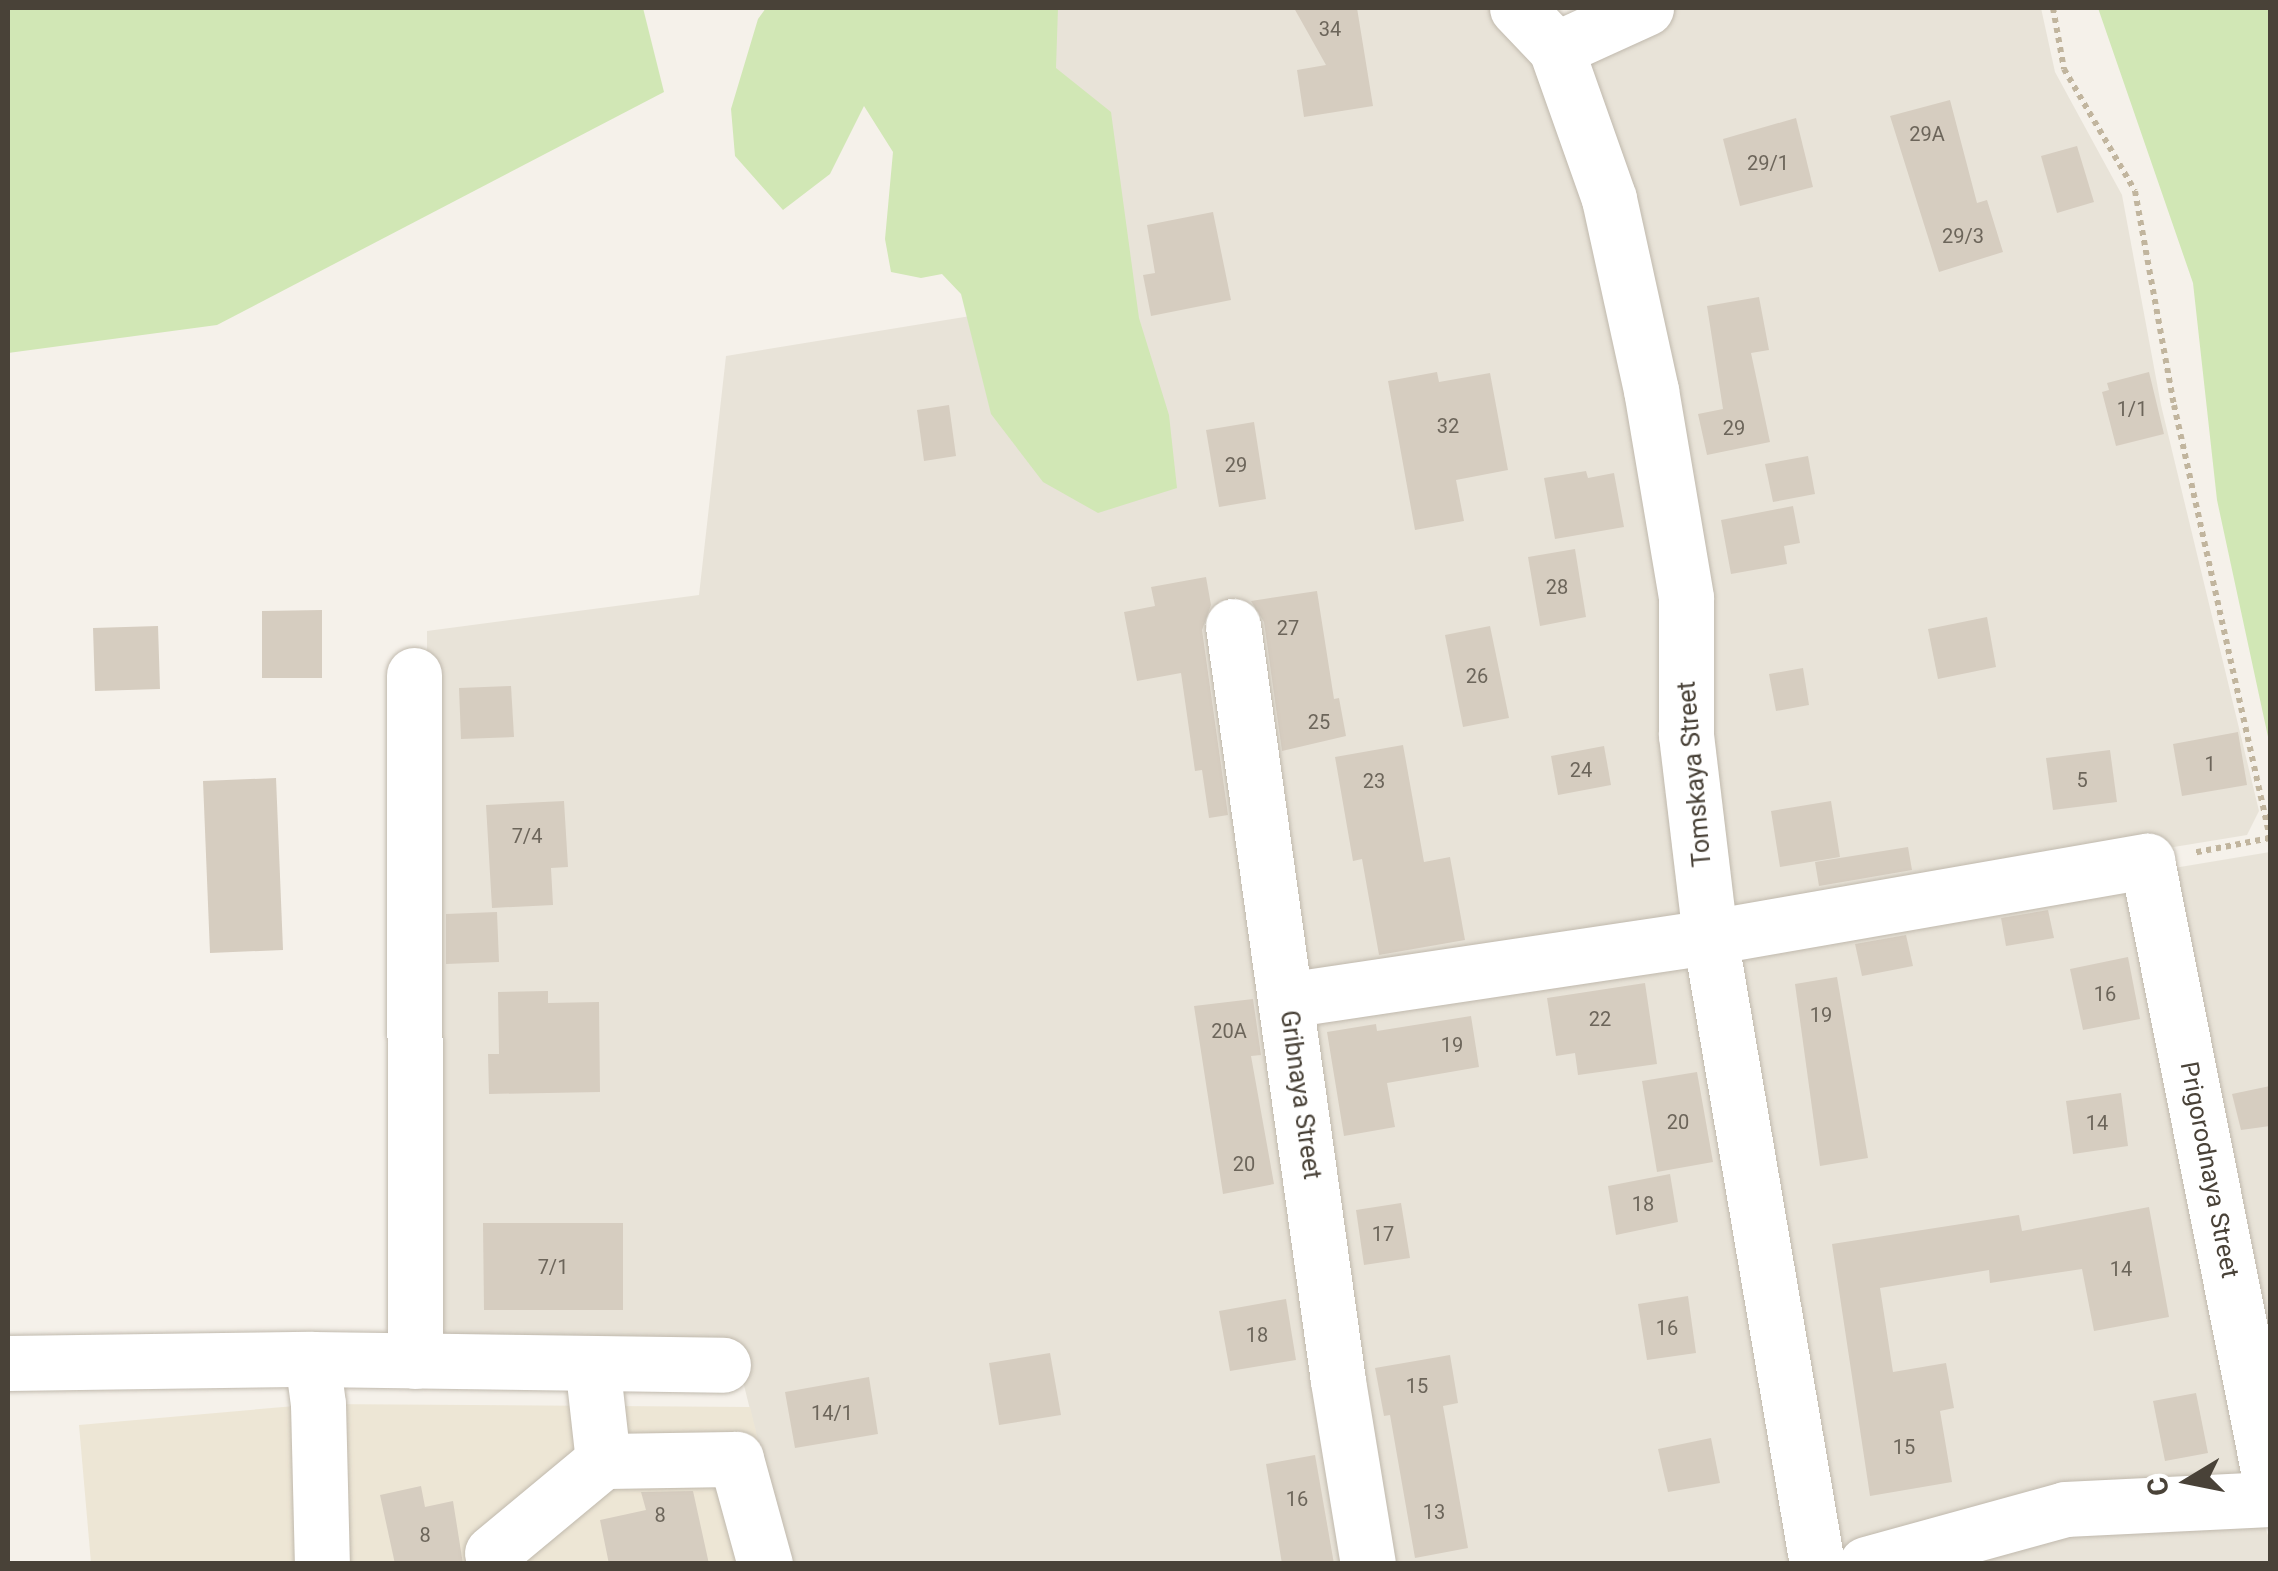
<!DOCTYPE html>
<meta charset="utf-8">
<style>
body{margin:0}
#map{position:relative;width:2278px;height:1571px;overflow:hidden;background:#f5f1ea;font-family:Roboto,sans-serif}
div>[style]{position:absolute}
.residential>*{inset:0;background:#e8e3d8}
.education>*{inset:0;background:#ede6d5}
.green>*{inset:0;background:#d1e7b5}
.building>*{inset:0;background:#d6cdc0}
.path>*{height:6px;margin-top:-3px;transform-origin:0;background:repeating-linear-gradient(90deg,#c1b59e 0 5px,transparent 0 10px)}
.roads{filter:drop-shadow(0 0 2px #c0b9ad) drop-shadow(0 0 2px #c0b9ad)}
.minor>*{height:55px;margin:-27.5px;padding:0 27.5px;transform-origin:27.5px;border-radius:27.5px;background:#fff}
span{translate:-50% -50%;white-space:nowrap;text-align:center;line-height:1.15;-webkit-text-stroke:10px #fff;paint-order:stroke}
.number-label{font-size:20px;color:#6c655a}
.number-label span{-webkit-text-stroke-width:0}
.street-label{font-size:25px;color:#494238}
.frame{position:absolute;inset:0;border:10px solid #494238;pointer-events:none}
.north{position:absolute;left:2138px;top:1431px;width:100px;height:100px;-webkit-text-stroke:8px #fff;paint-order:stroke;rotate:260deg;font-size:28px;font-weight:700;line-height:40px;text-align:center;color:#494238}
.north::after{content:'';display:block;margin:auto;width:35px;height:45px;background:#494238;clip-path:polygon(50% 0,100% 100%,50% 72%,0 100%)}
</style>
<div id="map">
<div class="residential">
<i style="clip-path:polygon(970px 8px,1497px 8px,1544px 57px,1640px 392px,1695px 929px,1296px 983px,1357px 1563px,788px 1563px,735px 1349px,426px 1343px,427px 631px,699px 595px,726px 356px,1025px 307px)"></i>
<i style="clip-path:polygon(1676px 8px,2041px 8px,2055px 72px,2122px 195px,2161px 405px,2259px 811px,2247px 835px,1723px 921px,1577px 57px)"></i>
<i style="clip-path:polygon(2270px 852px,2270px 1418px,2156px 871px)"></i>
<i style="clip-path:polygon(2138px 875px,2258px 1486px,1830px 1560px,1725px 948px)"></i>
<i style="clip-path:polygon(1699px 954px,1806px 1563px,1380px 1563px,1304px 1016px)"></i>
<i style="clip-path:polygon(2261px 1515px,2270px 1541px,2270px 1563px,1910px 1564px,2063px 1520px)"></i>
</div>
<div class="education">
<i style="clip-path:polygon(318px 1404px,750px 1407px,788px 1563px,91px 1563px,79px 1425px)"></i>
</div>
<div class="green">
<i style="clip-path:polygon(8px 8px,643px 8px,664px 92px,217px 325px,8px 353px)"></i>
<i style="clip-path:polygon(766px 8px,1058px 8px,1056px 68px,1111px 112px,1139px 318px,1169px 415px,1177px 488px,1098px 513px,1043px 482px,991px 414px,961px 294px,942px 274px,921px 278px,891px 272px,885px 239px,893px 152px,864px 106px,830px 174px,783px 210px,735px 156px,731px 109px,758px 19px)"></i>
<i style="clip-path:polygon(2098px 8px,2270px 8px,2270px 746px,2217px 500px,2193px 283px)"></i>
</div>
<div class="building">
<i style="clip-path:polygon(1294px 8px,1357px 8px,1373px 106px,1304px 117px,1297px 70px,1326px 65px)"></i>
<i style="clip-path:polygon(1950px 100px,1977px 203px,1987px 200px,2003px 252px,1939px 272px,1890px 116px)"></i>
<i style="clip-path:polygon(1796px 118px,1813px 187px,1740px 206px,1723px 139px)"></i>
<i style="clip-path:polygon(2077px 146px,2094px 202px,2057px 213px,2041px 156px)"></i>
<i style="clip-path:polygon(1213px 212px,1231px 300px,1151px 316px,1143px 275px,1155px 273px,1147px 225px)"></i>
<i style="clip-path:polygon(1759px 297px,1769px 350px,1751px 353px,1770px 442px,1707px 455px,1698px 414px,1723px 409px,1707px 306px)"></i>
<i style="clip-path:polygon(1437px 372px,1439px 382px,1490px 373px,1508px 470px,1456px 480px,1464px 521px,1415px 530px,1388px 381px)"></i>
<i style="clip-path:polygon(2149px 372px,2164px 434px,2116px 446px,2102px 392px,2109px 390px,2107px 383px)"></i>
<i style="clip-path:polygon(949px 405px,956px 456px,924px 461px,917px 410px)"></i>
<i style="clip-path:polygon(1254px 422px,1266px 499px,1219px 507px,1206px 430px)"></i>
<i style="clip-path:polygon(1808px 456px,1815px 494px,1773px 502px,1765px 464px)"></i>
<i style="clip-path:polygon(1586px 471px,1588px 478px,1614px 473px,1624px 527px,1555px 539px,1544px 478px)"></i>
<i style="clip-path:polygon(1793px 506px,1800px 543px,1784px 546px,1787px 564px,1731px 574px,1721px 520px)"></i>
<i style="clip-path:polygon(1575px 549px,1586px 617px,1540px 626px,1528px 557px)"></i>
<i style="clip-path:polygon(1206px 577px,1211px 605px,1202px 630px,1228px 815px,1209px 818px,1202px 770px,1195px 771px,1181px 673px,1137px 681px,1124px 612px,1155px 606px,1151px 587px)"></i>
<i style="clip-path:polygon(1317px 591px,1334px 699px,1339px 698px,1346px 736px,1282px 751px,1264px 622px,1251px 601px)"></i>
<i style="clip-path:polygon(322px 610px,322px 678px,262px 678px,262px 611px)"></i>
<i style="clip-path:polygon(1987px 617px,1996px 667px,1938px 679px,1928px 629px)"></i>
<i style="clip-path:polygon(158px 626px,160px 689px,95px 691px,93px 628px)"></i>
<i style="clip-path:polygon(1490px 626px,1509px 718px,1463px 727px,1445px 635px)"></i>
<i style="clip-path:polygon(1803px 668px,1809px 705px,1776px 711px,1769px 674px)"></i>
<i style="clip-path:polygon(511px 686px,514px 737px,461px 739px,459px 688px)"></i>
<i style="clip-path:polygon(2238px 732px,2247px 785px,2182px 796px,2173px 744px)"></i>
<i style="clip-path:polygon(1403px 745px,1424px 862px,1450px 857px,1465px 940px,1379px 955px,1362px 859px,1353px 861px,1335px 757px)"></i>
<i style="clip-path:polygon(1604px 746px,1611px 785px,1558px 795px,1551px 756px)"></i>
<i style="clip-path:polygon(2110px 750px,2117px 802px,2053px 810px,2046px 758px)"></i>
<i style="clip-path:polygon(276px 778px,283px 950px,210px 953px,203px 781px)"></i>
<i style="clip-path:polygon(564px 801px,568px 867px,551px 868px,553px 905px,492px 908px,486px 805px)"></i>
<i style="clip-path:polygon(1831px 801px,1840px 857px,1780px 867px,1771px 811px)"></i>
<i style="clip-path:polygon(1908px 847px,1912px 870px,1819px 886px,1815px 862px)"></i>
<i style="clip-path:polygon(2048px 910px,2054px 938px,2006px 946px,2001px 918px)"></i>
<i style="clip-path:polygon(497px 912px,499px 962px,446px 964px,446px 914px)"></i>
<i style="clip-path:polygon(1906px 935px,1913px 966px,1862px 976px,1855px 944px)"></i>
<i style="clip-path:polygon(2128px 957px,2140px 1019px,2083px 1030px,2070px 969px)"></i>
<i style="clip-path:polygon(1837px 977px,1868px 1158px,1820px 1166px,1795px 984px)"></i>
<i style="clip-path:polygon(1645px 983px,1657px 1064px,1578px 1075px,1575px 1053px,1556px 1056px,1547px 998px)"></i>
<i style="clip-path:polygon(548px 991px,548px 1003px,599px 1002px,600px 1092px,489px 1094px,488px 1054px,499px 1054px,498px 992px)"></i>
<i style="clip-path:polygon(1253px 999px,1261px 1055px,1251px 1056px,1274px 1184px,1223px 1194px,1194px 1006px)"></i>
<i style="clip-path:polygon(1471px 1016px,1479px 1067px,1387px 1083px,1395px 1127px,1344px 1136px,1327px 1032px,1376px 1024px,1377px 1031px)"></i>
<i style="clip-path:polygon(1697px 1072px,1713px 1162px,1657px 1172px,1642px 1081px)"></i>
<i style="clip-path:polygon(2270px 1086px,2270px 1126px,2241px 1130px,2232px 1094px)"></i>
<i style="clip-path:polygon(2121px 1093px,2128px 1146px,2073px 1154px,2066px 1101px)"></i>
<i style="clip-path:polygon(1670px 1174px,1678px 1222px,1616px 1235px,1608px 1186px)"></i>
<i style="clip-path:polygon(1401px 1203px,1410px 1258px,1364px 1265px,1356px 1210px)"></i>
<i style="clip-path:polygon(2149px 1207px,2169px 1317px,2094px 1331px,2082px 1269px,1990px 1283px,1989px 1270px,1880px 1288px,1893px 1372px,1946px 1363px,1954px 1408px,1940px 1411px,1952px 1482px,1870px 1496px,1832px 1244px,2019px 1215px,2022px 1231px)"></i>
<i style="clip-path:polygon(483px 1223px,623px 1223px,623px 1310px,484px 1310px)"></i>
<i style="clip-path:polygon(1688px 1296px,1696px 1353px,1647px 1360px,1638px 1304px)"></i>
<i style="clip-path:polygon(1286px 1299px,1296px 1360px,1230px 1371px,1219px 1311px)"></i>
<i style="clip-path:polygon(1050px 1353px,1061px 1415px,999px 1425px,989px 1363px)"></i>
<i style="clip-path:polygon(1450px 1355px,1458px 1403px,1443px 1406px,1468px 1548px,1415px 1558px,1390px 1415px,1384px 1416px,1375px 1368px)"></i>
<i style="clip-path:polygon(869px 1377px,878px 1434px,795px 1448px,785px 1392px)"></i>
<i style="clip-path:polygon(2196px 1393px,2208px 1453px,2165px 1461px,2153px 1401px)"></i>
<i style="clip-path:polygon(1711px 1438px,1720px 1483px,1668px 1492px,1658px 1449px)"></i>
<i style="clip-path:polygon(1315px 1455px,1334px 1564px,1282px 1564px,1266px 1464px)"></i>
<i style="clip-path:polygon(421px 1486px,425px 1507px,453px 1501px,463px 1564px,395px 1564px,380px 1495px)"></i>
<i style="clip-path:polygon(693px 1491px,709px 1564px,609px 1564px,600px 1520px,646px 1510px,641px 1492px)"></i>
</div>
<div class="path">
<i style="left:2053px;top:8px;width:62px;rotate:79.8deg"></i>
<i style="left:2064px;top:69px;width:141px;rotate:59.8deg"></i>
<i style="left:2135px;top:191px;width:218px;rotate:79.7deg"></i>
<i style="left:2174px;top:405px;width:444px;rotate:77.5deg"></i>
<i style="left:2270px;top:838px;width:79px;rotate:169.1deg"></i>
</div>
<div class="roads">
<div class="minor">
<i style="left:1517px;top:8px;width:57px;rotate:46.4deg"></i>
<i style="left:1556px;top:49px;width:159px;rotate:70.5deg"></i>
<i style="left:1609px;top:199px;width:196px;rotate:77.6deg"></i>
<i style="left:1651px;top:390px;width:211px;rotate:80.4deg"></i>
<i style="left:1686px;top:598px;width:137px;rotate:90deg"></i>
<i style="left:1686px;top:735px;width:203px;rotate:83.2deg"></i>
<i style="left:1710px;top:937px;width:636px;rotate:80.32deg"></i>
<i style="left:1556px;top:49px;width:99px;rotate:-24.5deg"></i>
<i style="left:1233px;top:626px;width:762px;rotate:82.08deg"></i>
<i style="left:1338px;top:1381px;width:185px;rotate:80.7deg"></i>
<i style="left:414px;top:675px;width:686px;rotate:89.92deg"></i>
<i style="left:1287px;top:1000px;width:428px;rotate:-8.5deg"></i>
<i style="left:1710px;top:937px;width:444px;rotate:-9.9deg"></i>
<i style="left:2147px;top:861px;width:631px;rotate:78.76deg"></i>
<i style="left:312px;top:1359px;width:45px;rotate:82.4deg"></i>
<i style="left:318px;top:1404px;width:160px;rotate:88.6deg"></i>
<i style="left:8px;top:1363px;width:304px;rotate:-0.8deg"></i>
<i style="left:312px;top:1359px;width:411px;rotate:0.8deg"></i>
<i style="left:592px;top:1363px;width:99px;rotate:83.6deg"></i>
<i style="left:492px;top:1553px;width:144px;rotate:-39.7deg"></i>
<i style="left:603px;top:1461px;width:133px;rotate:-0.9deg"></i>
<i style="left:736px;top:1459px;width:109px;rotate:74.6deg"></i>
<i style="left:1866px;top:1564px;width:206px;rotate:-15.4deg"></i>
<i style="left:2065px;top:1509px;width:205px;rotate:-2.8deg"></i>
</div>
</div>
<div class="number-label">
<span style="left:1330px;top:29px">34</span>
<span style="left:1927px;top:134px">29А</span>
<span style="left:1768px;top:163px">29/1</span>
<span style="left:1963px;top:236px">29/3</span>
<span style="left:2132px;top:409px">1/1</span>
<span style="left:1448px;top:426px">32</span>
<span style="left:1734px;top:428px">29</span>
<span style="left:1236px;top:465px">29</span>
<span style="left:1557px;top:587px">28</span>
<span style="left:1288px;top:628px">27</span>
<span style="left:1477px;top:676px">26</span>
<span style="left:1319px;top:722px">25</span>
<span style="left:2210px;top:764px">1</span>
<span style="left:1581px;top:770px">24</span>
<span style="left:2082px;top:780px">5</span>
<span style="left:1374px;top:781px">23</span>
<span style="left:527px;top:836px">7/4</span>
<span style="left:2105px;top:994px">16</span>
<span style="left:1821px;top:1015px">19</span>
<span style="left:1600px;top:1019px">22</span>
<span style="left:1229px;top:1031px">20А</span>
<span style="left:1452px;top:1045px">19</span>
<span style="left:1678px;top:1122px">20</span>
<span style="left:2097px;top:1123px">14</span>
<span style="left:1244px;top:1164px">20</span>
<span style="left:1643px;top:1204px">18</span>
<span style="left:1383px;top:1234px">17</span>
<span style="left:553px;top:1267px">7/1</span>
<span style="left:2121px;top:1269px">14</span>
<span style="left:1667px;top:1328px">16</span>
<span style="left:1257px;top:1335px">18</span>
<span style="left:1417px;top:1386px">15</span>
<span style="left:832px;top:1413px">14/1</span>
<span style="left:1904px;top:1447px">15</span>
<span style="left:1297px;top:1499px">16</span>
<span style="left:1434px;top:1512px">13</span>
<span style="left:660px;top:1515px">8</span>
<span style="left:425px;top:1535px">8</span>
</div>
<div class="street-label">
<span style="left:1695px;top:774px;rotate:-95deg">Tomskaya Street</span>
<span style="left:1300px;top:1095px;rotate:82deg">Gribnaya Street</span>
<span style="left:2209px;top:1170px;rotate:79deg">Prigorodnaya Street</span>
</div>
<div class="frame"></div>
<div class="north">С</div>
</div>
